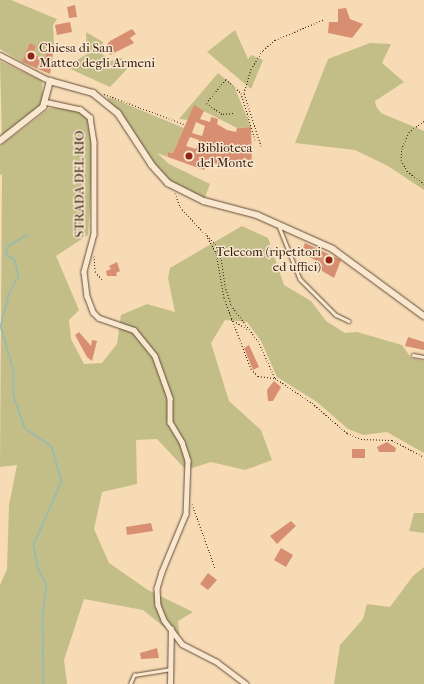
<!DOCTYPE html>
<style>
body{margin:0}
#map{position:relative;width:424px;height:684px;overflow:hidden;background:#f6dbb5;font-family:"IM FELL French Canon",serif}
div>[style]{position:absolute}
.green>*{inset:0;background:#c3be88}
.stream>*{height:1.5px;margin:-0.75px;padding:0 0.75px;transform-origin:0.75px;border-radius:0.75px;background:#9dbba9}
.building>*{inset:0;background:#d88f71}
.path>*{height:1px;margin-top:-0.5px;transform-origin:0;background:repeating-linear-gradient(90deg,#351c0e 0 1px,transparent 0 3px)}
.roads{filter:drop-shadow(0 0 1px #654c38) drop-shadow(0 0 1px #654c38)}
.service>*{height:2.5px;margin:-1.25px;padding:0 1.25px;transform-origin:1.25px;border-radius:1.25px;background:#f9e8cf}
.minor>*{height:4.5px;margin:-2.25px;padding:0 2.25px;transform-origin:2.25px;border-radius:2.25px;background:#f9e8cf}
.tertiary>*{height:5.5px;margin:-2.75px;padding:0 2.75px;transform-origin:2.75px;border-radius:2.75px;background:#f9e8cf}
.dots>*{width:11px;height:11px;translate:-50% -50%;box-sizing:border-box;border:2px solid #f9e8cf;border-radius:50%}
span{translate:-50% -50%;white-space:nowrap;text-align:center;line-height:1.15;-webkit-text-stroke:3px #f9e8cf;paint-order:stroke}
.poi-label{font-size:13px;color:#351c0e}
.left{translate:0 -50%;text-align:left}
.right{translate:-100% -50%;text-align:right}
.street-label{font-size:13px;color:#351c0e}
</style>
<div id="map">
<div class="green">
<i style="clip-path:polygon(0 0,11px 0,57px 19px,53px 25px,54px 46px,48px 45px,45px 59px,33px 54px,36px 46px,31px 44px,22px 62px,0 49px)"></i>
<i style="clip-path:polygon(235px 30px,248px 59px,251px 55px,263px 60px,251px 89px,207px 52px)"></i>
<i style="clip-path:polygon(86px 32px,103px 42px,102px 54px,111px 61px,122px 58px,128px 68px,110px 87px,66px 67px,87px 54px)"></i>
<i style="clip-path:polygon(370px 43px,391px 44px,382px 63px,404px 82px,375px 101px,376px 106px,381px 113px,424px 131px,424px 190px,388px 166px,355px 150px,295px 143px,328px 59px)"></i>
<i style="clip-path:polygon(0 61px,42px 81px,43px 99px,43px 107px,2px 139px)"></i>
<i style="clip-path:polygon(218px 73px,234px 86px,251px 127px,237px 128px,194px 106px,188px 120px,179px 119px)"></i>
<i style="clip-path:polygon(109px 97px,184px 128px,173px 153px,168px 152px,168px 157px,157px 153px,169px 164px,210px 184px,204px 200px,164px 178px,120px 112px,107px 99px)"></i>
<i style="clip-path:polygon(50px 108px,80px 109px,90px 117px,94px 142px,88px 235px,56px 256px,79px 310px,69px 320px,71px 339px,84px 364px,102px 363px,117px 344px,121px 315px,147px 304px,175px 312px,168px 278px,170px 268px,242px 226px,268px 238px,284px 285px,311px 301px,326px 321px,345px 333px,357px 332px,402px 345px,411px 358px,424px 361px,424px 453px,387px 432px,363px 435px,348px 429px,317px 402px,277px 377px,261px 341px,247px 322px,225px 320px,211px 343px,229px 401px,261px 430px,272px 460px,245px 470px,211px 462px,186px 470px,157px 439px,136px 440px,137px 484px,102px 492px,94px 529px,109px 563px,148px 590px,193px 612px,178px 621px,180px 640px,143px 610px,84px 599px,64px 660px,67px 684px,0 684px,0 585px,7px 569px,9px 505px,17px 465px,0 467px,2px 174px,0 175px,0 146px)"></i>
<i style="clip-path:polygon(414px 513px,424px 513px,424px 533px,409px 531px)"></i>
<i style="clip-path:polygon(424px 567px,424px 684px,334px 684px,340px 645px,363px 619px,367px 604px,390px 607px,413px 576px)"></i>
</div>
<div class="stream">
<i style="left:28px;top:235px;width:22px;rotate:150deg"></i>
<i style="left:9px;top:246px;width:9px;rotate:111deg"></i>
<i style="left:6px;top:254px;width:11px;rotate:34deg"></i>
<i style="left:15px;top:260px;width:16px;rotate:76deg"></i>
<i style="left:19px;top:276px;width:21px;rotate:118deg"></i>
<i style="left:9px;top:295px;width:32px;rotate:104deg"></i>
<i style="left:1px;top:326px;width:47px;rotate:73.9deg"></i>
<i style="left:14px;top:371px;width:25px;rotate:90deg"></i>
<i style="left:14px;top:396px;width:34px;rotate:71deg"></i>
<i style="left:25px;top:428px;width:33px;rotate:35deg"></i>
<i style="left:52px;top:447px;width:36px;rotate:74deg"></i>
<i style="left:62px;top:482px;width:69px;rotate:114deg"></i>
<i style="left:34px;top:545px;width:23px;rotate:80deg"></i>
<i style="left:38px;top:568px;width:20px;rotate:63deg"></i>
<i style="left:47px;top:586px;width:29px;rotate:98deg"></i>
<i style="left:43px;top:615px;width:69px;rotate:89.2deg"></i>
</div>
<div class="building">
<i style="clip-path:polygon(75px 5px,77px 17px,69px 18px,67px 7px)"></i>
<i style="clip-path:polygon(346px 8px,350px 19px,363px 24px,352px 38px,328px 33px,329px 22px,338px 22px,338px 9px)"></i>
<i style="clip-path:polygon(70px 22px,72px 32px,57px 35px,55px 25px)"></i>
<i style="clip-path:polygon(132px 29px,136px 34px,130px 38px,134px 43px,110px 55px,105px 47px,110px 41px)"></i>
<i style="clip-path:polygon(30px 43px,36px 46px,33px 54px,45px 59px,48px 44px,54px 46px,50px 74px,22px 62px)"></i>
<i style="clip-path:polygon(evenodd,194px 105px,204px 111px,200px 119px,210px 122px,211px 117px,218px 119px,217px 124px,227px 130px,236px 132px,237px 128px,251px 127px,252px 166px,207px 163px,204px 170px,168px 157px,168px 152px,173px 153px,194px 105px,196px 122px,205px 126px,202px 136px,192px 133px,196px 122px,194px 105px,190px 137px,199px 140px,196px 149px,186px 146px,190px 137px)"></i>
<i style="clip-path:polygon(305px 243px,341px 260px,334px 278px,317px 268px,319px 262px,301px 253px)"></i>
<i style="clip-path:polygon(117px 262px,120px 271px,116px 273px,117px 276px,107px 276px,106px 271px,111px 269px,109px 266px)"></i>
<i style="clip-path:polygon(79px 332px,91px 346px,92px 340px,97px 341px,92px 361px,87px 357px,75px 335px)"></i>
<i style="clip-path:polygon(408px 337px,424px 342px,424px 350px,405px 346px)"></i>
<i style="clip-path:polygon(249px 345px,259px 367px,253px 370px,244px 348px)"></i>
<i style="clip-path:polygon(274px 381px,281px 387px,273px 401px,268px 401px,267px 390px)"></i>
<i style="clip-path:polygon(387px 442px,396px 448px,395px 452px,379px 452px,377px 447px)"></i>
<i style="clip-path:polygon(352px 449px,365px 449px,365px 458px,352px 458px)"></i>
<i style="clip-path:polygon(291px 521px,296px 526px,277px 544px,270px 536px)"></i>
<i style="clip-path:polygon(151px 523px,153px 531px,127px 535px,126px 527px)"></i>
<i style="clip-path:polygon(281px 548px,293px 555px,286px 567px,274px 560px)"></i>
<i style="clip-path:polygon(208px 573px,217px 580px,208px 590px,200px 584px)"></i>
<i style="clip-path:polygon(157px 648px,159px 658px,141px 659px,140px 653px)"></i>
</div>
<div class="path">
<i style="left:104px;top:94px;width:85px;rotate:20.6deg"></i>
<i style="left:233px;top:113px;width:11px;rotate:175deg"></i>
<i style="left:222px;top:114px;width:19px;rotate:-145deg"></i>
<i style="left:206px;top:103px;width:31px;rotate:-50deg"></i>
<i style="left:226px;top:79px;width:21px;rotate:43deg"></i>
<i style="left:241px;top:93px;width:49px;rotate:73.4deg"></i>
<i style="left:424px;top:121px;width:19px;rotate:144deg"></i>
<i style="left:409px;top:132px;width:17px;rotate:114deg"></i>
<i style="left:402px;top:148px;width:12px;rotate:95deg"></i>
<i style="left:401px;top:160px;width:13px;rotate:61deg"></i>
<i style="left:407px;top:171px;width:21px;rotate:37deg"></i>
<i style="left:261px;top:146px;width:56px;rotate:-107.8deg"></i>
<i style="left:244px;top:93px;width:25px;rotate:-74deg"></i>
<i style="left:251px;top:69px;width:22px;rotate:-58deg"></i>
<i style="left:263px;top:50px;width:16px;rotate:-40deg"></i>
<i style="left:275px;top:40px;width:54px;rotate:-22.8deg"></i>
<i style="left:175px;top:193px;width:15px;rotate:70deg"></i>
<i style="left:180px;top:207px;width:35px;rotate:47deg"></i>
<i style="left:205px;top:233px;width:15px;rotate:48deg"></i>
<i style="left:215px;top:244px;width:14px;rotate:65deg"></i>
<i style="left:221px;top:257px;width:29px;rotate:82deg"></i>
<i style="left:225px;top:286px;width:20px;rotate:72deg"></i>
<i style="left:231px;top:305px;width:45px;rotate:53.1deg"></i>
<i style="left:258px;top:341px;width:41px;rotate:65.3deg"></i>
<i style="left:275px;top:378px;width:45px;rotate:34deg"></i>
<i style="left:312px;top:403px;width:46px;rotate:40.6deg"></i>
<i style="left:347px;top:433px;width:15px;rotate:23deg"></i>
<i style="left:361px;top:439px;width:31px;rotate:2deg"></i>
<i style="left:392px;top:440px;width:36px;rotate:28deg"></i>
<i style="left:206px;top:235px;width:20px;rotate:60deg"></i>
<i style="left:216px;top:252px;width:47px;rotate:80.1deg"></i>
<i style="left:224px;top:298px;width:76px;rotate:69.2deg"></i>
<i style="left:251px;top:369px;width:10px;rotate:45deg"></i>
<i style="left:258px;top:376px;width:16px;rotate:7deg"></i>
<i style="left:94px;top:256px;width:16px;rotate:86deg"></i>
<i style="left:95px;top:272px;width:11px;rotate:45deg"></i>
<i style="left:231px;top:319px;width:19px;rotate:32deg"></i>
<i style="left:192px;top:504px;width:68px;rotate:70.2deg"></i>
</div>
<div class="roads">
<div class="service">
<i style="left:279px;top:226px;width:57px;rotate:68.4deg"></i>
<i style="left:300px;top:279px;width:51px;rotate:45deg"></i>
<i style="left:336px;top:315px;width:14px;rotate:25deg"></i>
<i style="left:413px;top:355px;width:11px;rotate:10deg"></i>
<i style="left:130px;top:684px;width:10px;rotate:-66deg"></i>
<i style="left:134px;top:675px;width:36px;rotate:-9deg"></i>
</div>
<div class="minor">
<i style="left:0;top:55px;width:56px;rotate:27.5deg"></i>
<i style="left:46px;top:102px;width:35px;rotate:12deg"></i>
<i style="left:80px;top:109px;width:13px;rotate:39deg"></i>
<i style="left:90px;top:117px;width:25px;rotate:81deg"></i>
<i style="left:94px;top:142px;width:92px;rotate:90deg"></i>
<i style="left:94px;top:234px;width:39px;rotate:105deg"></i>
<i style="left:84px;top:272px;width:24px;rotate:83deg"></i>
<i style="left:87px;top:296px;width:17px;rotate:69deg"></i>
<i style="left:93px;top:312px;width:8px;rotate:45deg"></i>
<i style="left:99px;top:318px;width:37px;rotate:19deg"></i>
<i style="left:134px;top:330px;width:33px;rotate:51deg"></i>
<i style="left:155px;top:356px;width:45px;rotate:70.3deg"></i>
<i style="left:170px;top:398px;width:24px;rotate:90deg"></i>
<i style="left:170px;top:422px;width:23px;rotate:59deg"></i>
<i style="left:182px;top:442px;width:19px;rotate:72deg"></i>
<i style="left:188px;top:460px;width:54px;rotate:92.1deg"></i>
<i style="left:186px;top:514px;width:63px;rotate:112.5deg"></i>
<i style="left:162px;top:572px;width:17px;rotate:107deg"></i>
<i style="left:157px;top:588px;width:17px;rotate:87deg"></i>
<i style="left:158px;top:605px;width:16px;rotate:68deg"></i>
<i style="left:164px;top:620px;width:30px;rotate:53deg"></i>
<i style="left:182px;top:644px;width:39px;rotate:27deg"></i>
<i style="left:217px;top:662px;width:36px;rotate:37deg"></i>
<i style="left:170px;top:684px;width:55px;rotate:-89deg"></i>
</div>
<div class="tertiary">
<i style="left:0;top:141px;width:55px;rotate:-38.3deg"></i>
<i style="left:43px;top:107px;width:27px;rotate:-75deg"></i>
<i style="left:50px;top:81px;width:45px;rotate:15.6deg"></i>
<i style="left:93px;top:93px;width:32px;rotate:39deg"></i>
<i style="left:118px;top:113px;width:62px;rotate:56.8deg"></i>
<i style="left:152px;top:165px;width:24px;rotate:48deg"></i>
<i style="left:168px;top:183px;width:40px;rotate:26.6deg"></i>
<i style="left:204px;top:201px;width:55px;rotate:14.8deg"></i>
<i style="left:257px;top:215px;width:83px;rotate:24.1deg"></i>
<i style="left:333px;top:249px;width:113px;rotate:36.4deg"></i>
</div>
</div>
<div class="dots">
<i style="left:31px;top:56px;background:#8f2418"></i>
<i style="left:189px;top:156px;background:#8f2418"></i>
<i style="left:329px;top:260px;background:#8f2418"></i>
</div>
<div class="poi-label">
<span class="left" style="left:39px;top:56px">Chiesa di San<br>Matteo degli Armeni</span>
<span class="left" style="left:197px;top:156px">Biblioteca<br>del Monte</span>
<span class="right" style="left:321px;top:260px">Telecom (ripetitori<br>ed uffici)</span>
</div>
<div class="street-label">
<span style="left:80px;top:184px;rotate:-90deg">STRADA DEL RIO</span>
</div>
</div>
